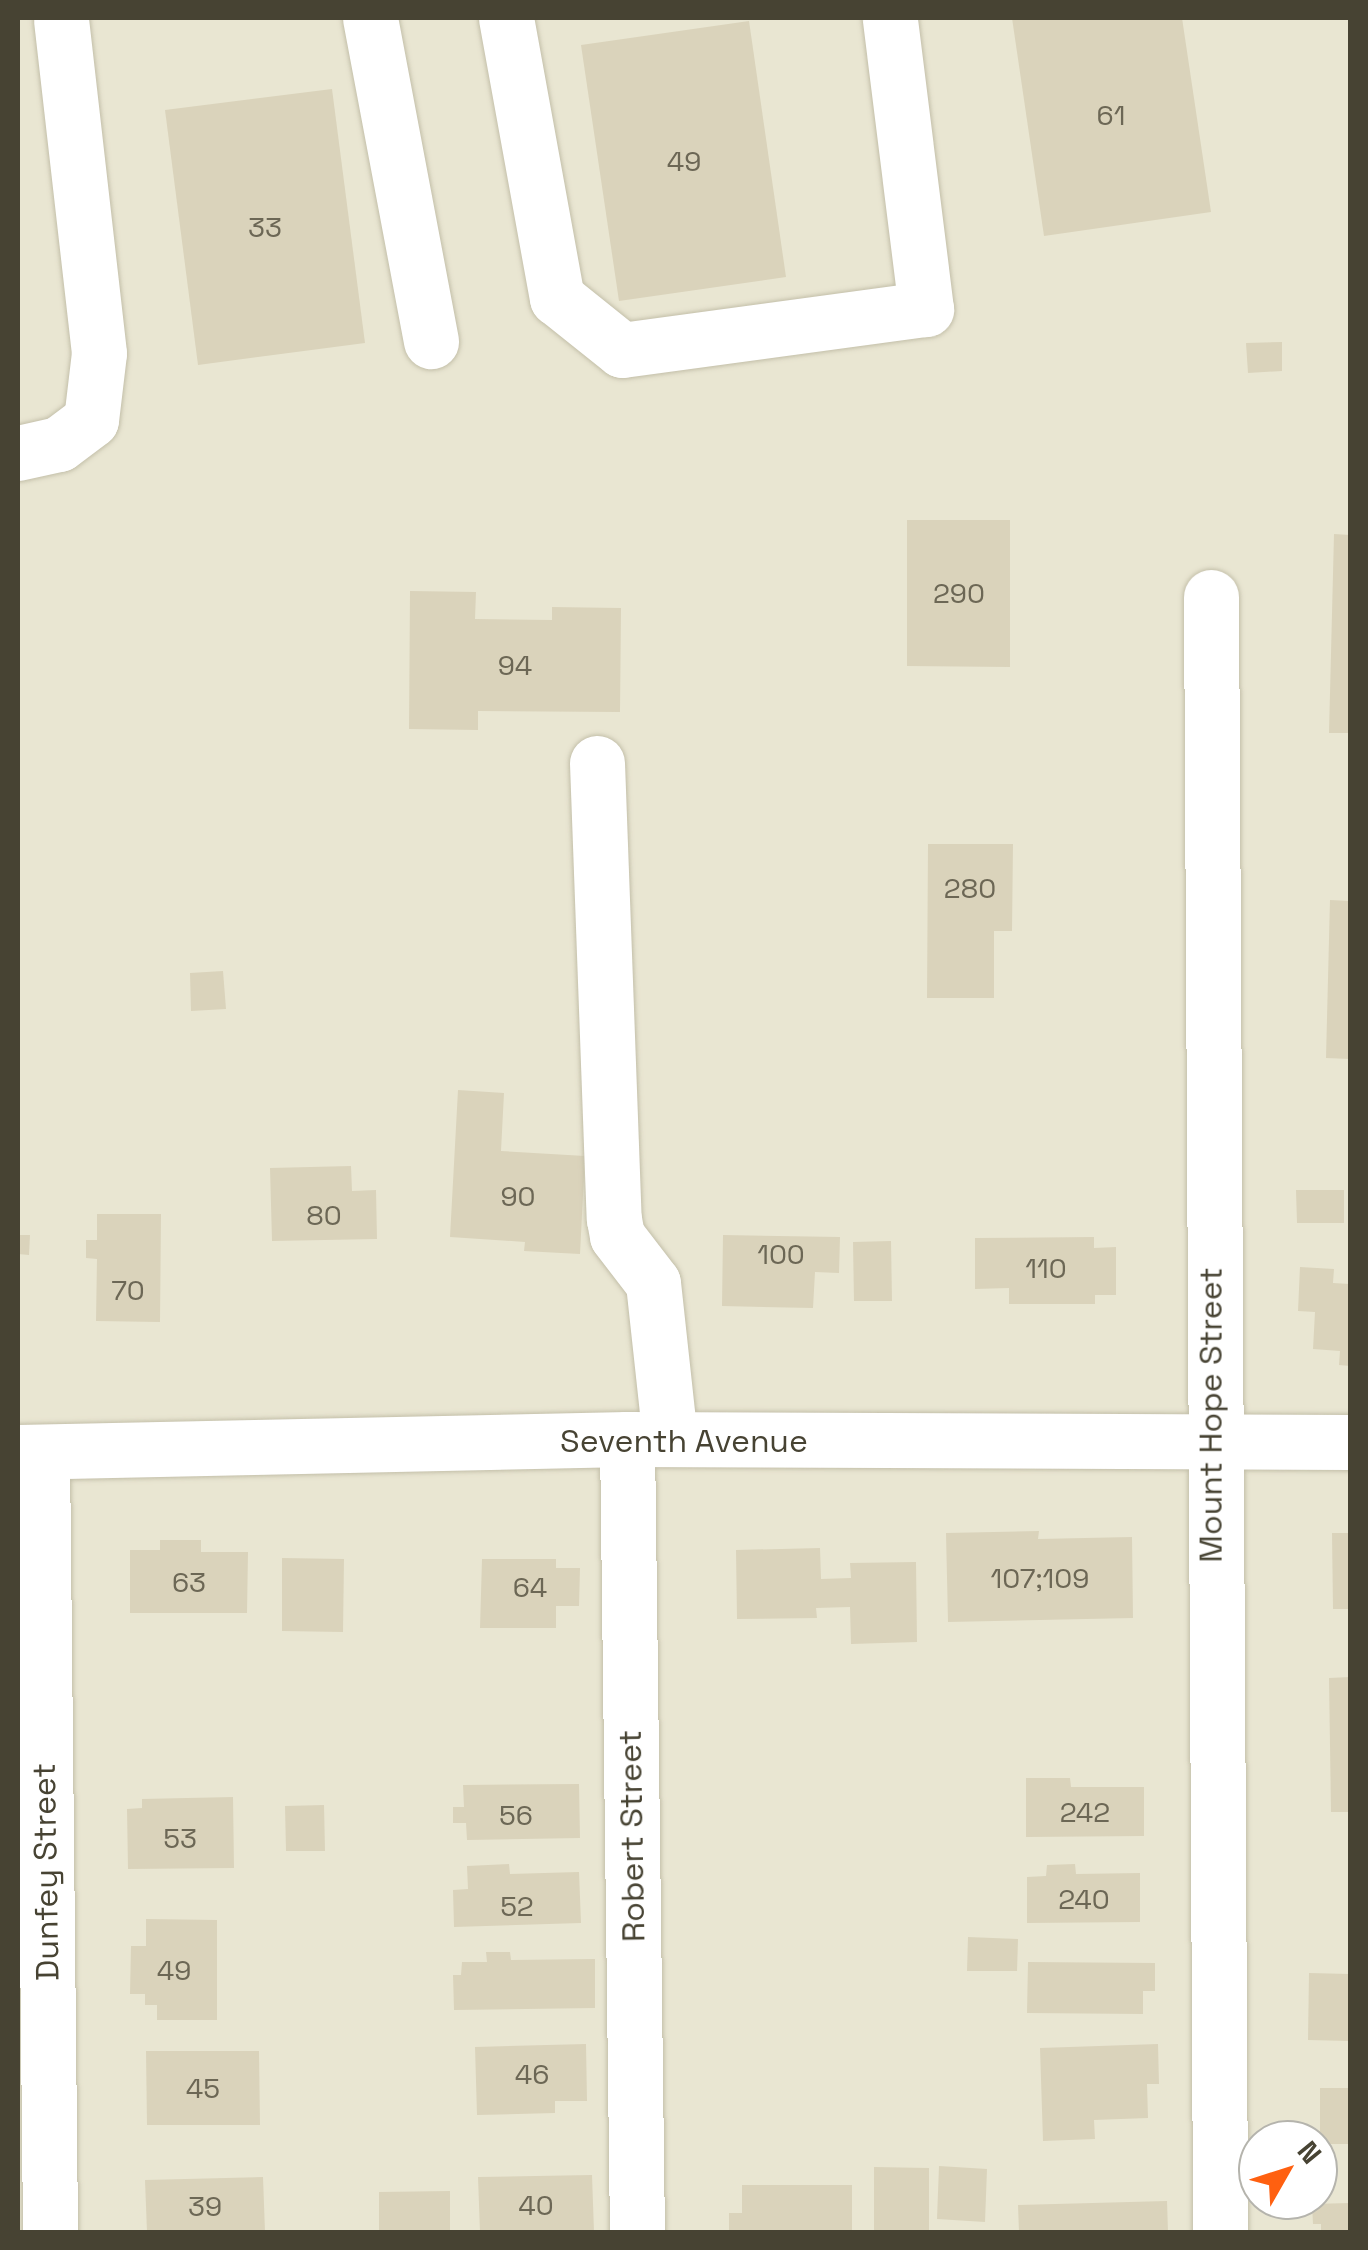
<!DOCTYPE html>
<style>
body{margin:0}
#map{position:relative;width:1368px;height:2250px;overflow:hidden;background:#f4f2e4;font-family:"Space Grotesk",sans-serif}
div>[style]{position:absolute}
.residential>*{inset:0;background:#e9e6d2}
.building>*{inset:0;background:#dad3bb}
.roads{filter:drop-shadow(0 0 2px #c3bfa9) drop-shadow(0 0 2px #c3bfa9)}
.minor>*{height:55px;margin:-27.5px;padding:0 27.5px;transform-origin:27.5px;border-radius:27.5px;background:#fff}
span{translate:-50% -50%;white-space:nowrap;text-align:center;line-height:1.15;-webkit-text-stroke:8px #fff;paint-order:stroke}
.number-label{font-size:28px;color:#6c6755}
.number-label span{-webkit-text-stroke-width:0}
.street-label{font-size:32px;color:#474333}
.frame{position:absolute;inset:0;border:20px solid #474333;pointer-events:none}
.north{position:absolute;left:1238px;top:2120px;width:100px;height:100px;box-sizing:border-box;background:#fff;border:2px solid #b5b4ad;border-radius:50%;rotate:51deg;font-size:28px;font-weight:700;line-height:40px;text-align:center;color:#474333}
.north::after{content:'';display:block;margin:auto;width:35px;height:45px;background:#ff6010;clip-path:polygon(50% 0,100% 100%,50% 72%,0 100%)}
</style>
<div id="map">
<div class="residential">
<i style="clip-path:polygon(evenodd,18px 18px,1350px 18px,1350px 2232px,18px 2232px,18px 18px,1258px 2140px,1318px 2140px,1318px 2200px,1258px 2200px,1258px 2140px)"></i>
</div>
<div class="building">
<i style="clip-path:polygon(1012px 18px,1182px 18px,1211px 212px,1044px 236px)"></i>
<i style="clip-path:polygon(749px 21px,786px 277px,619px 301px,581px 45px)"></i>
<i style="clip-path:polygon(332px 89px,365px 343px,198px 365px,165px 110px)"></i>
<i style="clip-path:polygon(1282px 342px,1282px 371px,1248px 373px,1246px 343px)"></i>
<i style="clip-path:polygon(907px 520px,1010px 520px,1010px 667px,907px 666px)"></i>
<i style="clip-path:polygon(1334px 534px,1350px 535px,1350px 733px,1329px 733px)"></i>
<i style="clip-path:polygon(410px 591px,476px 592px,475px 619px,552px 620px,552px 607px,621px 608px,620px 712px,478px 711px,478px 730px,409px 729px)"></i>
<i style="clip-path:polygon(928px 844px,1013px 844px,1012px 931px,994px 931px,994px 998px,927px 998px)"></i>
<i style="clip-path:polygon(1330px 900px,1350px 901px,1350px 1059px,1326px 1058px)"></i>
<i style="clip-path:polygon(223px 971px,226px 1009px,191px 1011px,190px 973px)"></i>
<i style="clip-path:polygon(458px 1090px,504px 1093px,501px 1151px,585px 1156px,580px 1254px,524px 1251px,525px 1242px,450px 1237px)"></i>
<i style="clip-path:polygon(351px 1166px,352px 1191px,376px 1190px,377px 1239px,272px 1241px,270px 1168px)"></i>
<i style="clip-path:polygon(1296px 1190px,1344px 1190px,1344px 1223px,1297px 1223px)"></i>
<i style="clip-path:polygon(97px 1214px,161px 1214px,160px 1322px,96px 1321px,97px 1259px,86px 1258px,86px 1240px,97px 1240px)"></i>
<i style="clip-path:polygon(18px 1235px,30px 1235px,29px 1255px,18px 1254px)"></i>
<i style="clip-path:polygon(723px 1235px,840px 1237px,839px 1273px,815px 1272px,813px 1308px,722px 1306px)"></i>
<i style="clip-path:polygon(1094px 1237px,1094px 1248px,1116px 1247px,1116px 1295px,1095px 1295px,1095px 1304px,1009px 1304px,1009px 1288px,975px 1289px,975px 1238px)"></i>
<i style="clip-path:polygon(891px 1241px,892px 1301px,854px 1301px,853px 1242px)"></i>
<i style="clip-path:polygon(1300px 1267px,1334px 1269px,1333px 1283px,1350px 1284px,1350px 1366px,1339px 1365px,1340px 1351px,1313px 1349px,1315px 1312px,1298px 1311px)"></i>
<i style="clip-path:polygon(1039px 1531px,1038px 1539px,1132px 1537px,1133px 1618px,948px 1622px,946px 1533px)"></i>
<i style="clip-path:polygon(1332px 1533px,1350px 1533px,1350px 1609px,1333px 1609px)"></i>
<i style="clip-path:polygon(160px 1540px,201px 1540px,201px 1552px,248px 1552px,247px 1613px,130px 1613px,130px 1550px,160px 1550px)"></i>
<i style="clip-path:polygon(820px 1548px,821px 1579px,851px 1578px,850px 1563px,916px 1562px,917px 1642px,851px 1644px,850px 1607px,816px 1608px,817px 1618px,737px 1619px,736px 1550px)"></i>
<i style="clip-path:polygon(282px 1558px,344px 1559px,343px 1632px,282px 1631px)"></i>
<i style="clip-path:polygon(482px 1559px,556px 1559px,556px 1568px,580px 1568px,579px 1606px,556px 1606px,556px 1628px,480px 1628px)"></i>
<i style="clip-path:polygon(1350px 1677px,1350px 1812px,1331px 1812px,1329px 1678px)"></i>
<i style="clip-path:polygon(1026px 1778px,1070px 1778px,1071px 1787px,1144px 1787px,1144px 1836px,1026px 1837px)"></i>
<i style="clip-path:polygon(579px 1784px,580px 1838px,467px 1840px,466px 1823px,453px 1823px,453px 1807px,464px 1807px,463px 1785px)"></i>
<i style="clip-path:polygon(233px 1797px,234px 1868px,128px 1869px,127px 1809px,142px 1808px,142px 1799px)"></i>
<i style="clip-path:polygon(324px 1805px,325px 1851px,286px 1851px,285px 1806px)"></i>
<i style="clip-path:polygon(509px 1864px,510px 1874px,579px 1872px,581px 1923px,454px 1927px,453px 1890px,468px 1889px,467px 1866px)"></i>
<i style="clip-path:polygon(1075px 1864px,1076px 1874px,1140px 1873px,1140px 1922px,1027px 1923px,1027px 1877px,1046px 1876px,1047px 1865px)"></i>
<i style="clip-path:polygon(146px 1919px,217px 1920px,217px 2020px,157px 2020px,157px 2005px,145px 2005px,145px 1994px,130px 1994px,131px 1946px,146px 1946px)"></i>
<i style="clip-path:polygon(968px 1937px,1018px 1939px,1017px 1971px,967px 1971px)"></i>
<i style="clip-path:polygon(486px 1952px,510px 1952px,511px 1960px,595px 1959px,595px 2008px,454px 2010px,453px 1975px,461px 1975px,462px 1962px,487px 1962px)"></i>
<i style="clip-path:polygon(1028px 1962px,1155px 1963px,1155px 1991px,1143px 1991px,1143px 2014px,1027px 2013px)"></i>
<i style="clip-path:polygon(1309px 1973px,1350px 1974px,1350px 2041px,1308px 2040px)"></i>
<i style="clip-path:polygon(586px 2044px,587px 2101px,555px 2101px,555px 2113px,477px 2115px,475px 2047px)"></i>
<i style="clip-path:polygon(1158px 2044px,1159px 2084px,1147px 2084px,1148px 2118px,1094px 2120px,1095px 2139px,1043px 2141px,1040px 2048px)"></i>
<i style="clip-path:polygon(146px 2051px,259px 2051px,260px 2125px,147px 2125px)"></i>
<i style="clip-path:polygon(1320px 2088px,1350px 2088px,1350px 2144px,1320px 2144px)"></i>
<i style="clip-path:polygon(939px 2166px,987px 2169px,985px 2222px,937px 2219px)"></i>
<i style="clip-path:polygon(874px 2167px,929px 2168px,929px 2232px,874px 2231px)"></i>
<i style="clip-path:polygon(592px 2175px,594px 2232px,480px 2232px,478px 2177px)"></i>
<i style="clip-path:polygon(263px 2177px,265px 2232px,147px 2232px,145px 2180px)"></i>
<i style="clip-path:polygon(742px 2185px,852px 2185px,852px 2232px,729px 2232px,729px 2213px,742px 2213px)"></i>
<i style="clip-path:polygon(450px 2191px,450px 2232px,379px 2232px,379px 2192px)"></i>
<i style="clip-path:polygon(1167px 2201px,1168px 2232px,1019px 2232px,1018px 2205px)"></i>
<i style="clip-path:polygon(1350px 2203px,1350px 2232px,1321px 2232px,1321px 2224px,1313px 2224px,1312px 2204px)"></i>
</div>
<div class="roads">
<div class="minor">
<i style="left:370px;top:18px;width:329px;rotate:79.3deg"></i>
<i style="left:506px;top:18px;width:285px;rotate:79.7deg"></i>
<i style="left:557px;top:298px;width:83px;rotate:38.7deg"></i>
<i style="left:622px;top:350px;width:307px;rotate:-7.7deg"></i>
<i style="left:926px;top:309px;width:293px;rotate:-97.1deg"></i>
<i style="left:18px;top:453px;width:42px;rotate:-12.4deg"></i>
<i style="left:59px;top:444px;width:40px;rotate:-37deg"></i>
<i style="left:91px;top:420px;width:67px;rotate:-83.2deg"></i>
<i style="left:99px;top:353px;width:335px;rotate:-96.5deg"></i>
<i style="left:1211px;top:597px;width:1635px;rotate:89.68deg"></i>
<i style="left:597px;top:763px;width:456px;rotate:87.9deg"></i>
<i style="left:614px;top:1219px;width:17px;rotate:80deg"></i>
<i style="left:617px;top:1236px;width:59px;rotate:52.5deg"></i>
<i style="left:653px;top:1283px;width:157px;rotate:83.8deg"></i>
<i style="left:627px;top:1439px;width:793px;rotate:89.28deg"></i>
<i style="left:18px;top:1452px;width:609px;rotate:-1.22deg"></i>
<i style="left:627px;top:1439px;width:723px;rotate:0.24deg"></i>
<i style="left:42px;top:1452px;width:780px;rotate:89.41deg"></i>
</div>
</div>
<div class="number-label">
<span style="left:1111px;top:115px">61</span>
<span style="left:684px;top:161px">49</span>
<span style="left:265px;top:227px">33</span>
<span style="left:959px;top:593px">290</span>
<span style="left:515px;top:665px">94</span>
<span style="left:970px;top:888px">280</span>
<span style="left:518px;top:1196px">90</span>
<span style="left:324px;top:1215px">80</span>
<span style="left:781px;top:1254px">100</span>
<span style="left:1046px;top:1268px">110</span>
<span style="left:128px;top:1290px">70</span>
<span style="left:1040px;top:1578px">107;109</span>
<span style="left:189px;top:1582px">63</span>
<span style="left:530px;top:1587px">64</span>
<span style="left:1085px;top:1812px">242</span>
<span style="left:516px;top:1815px">56</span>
<span style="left:180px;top:1838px">53</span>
<span style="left:1084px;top:1899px">240</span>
<span style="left:517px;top:1906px">52</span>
<span style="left:174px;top:1970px">49</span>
<span style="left:532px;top:2074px">46</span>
<span style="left:203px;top:2088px">45</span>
<span style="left:536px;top:2205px">40</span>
<span style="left:205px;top:2206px">39</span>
</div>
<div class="street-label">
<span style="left:1211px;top:1415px;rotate:-90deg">Mount Hope Street</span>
<span style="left:684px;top:1441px">Seventh Avenue</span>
<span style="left:632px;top:1836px;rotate:-91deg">Robert Street</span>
<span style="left:46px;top:1872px;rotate:-91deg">Dunfey Street</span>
</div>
<div class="frame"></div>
<div class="north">N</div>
</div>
